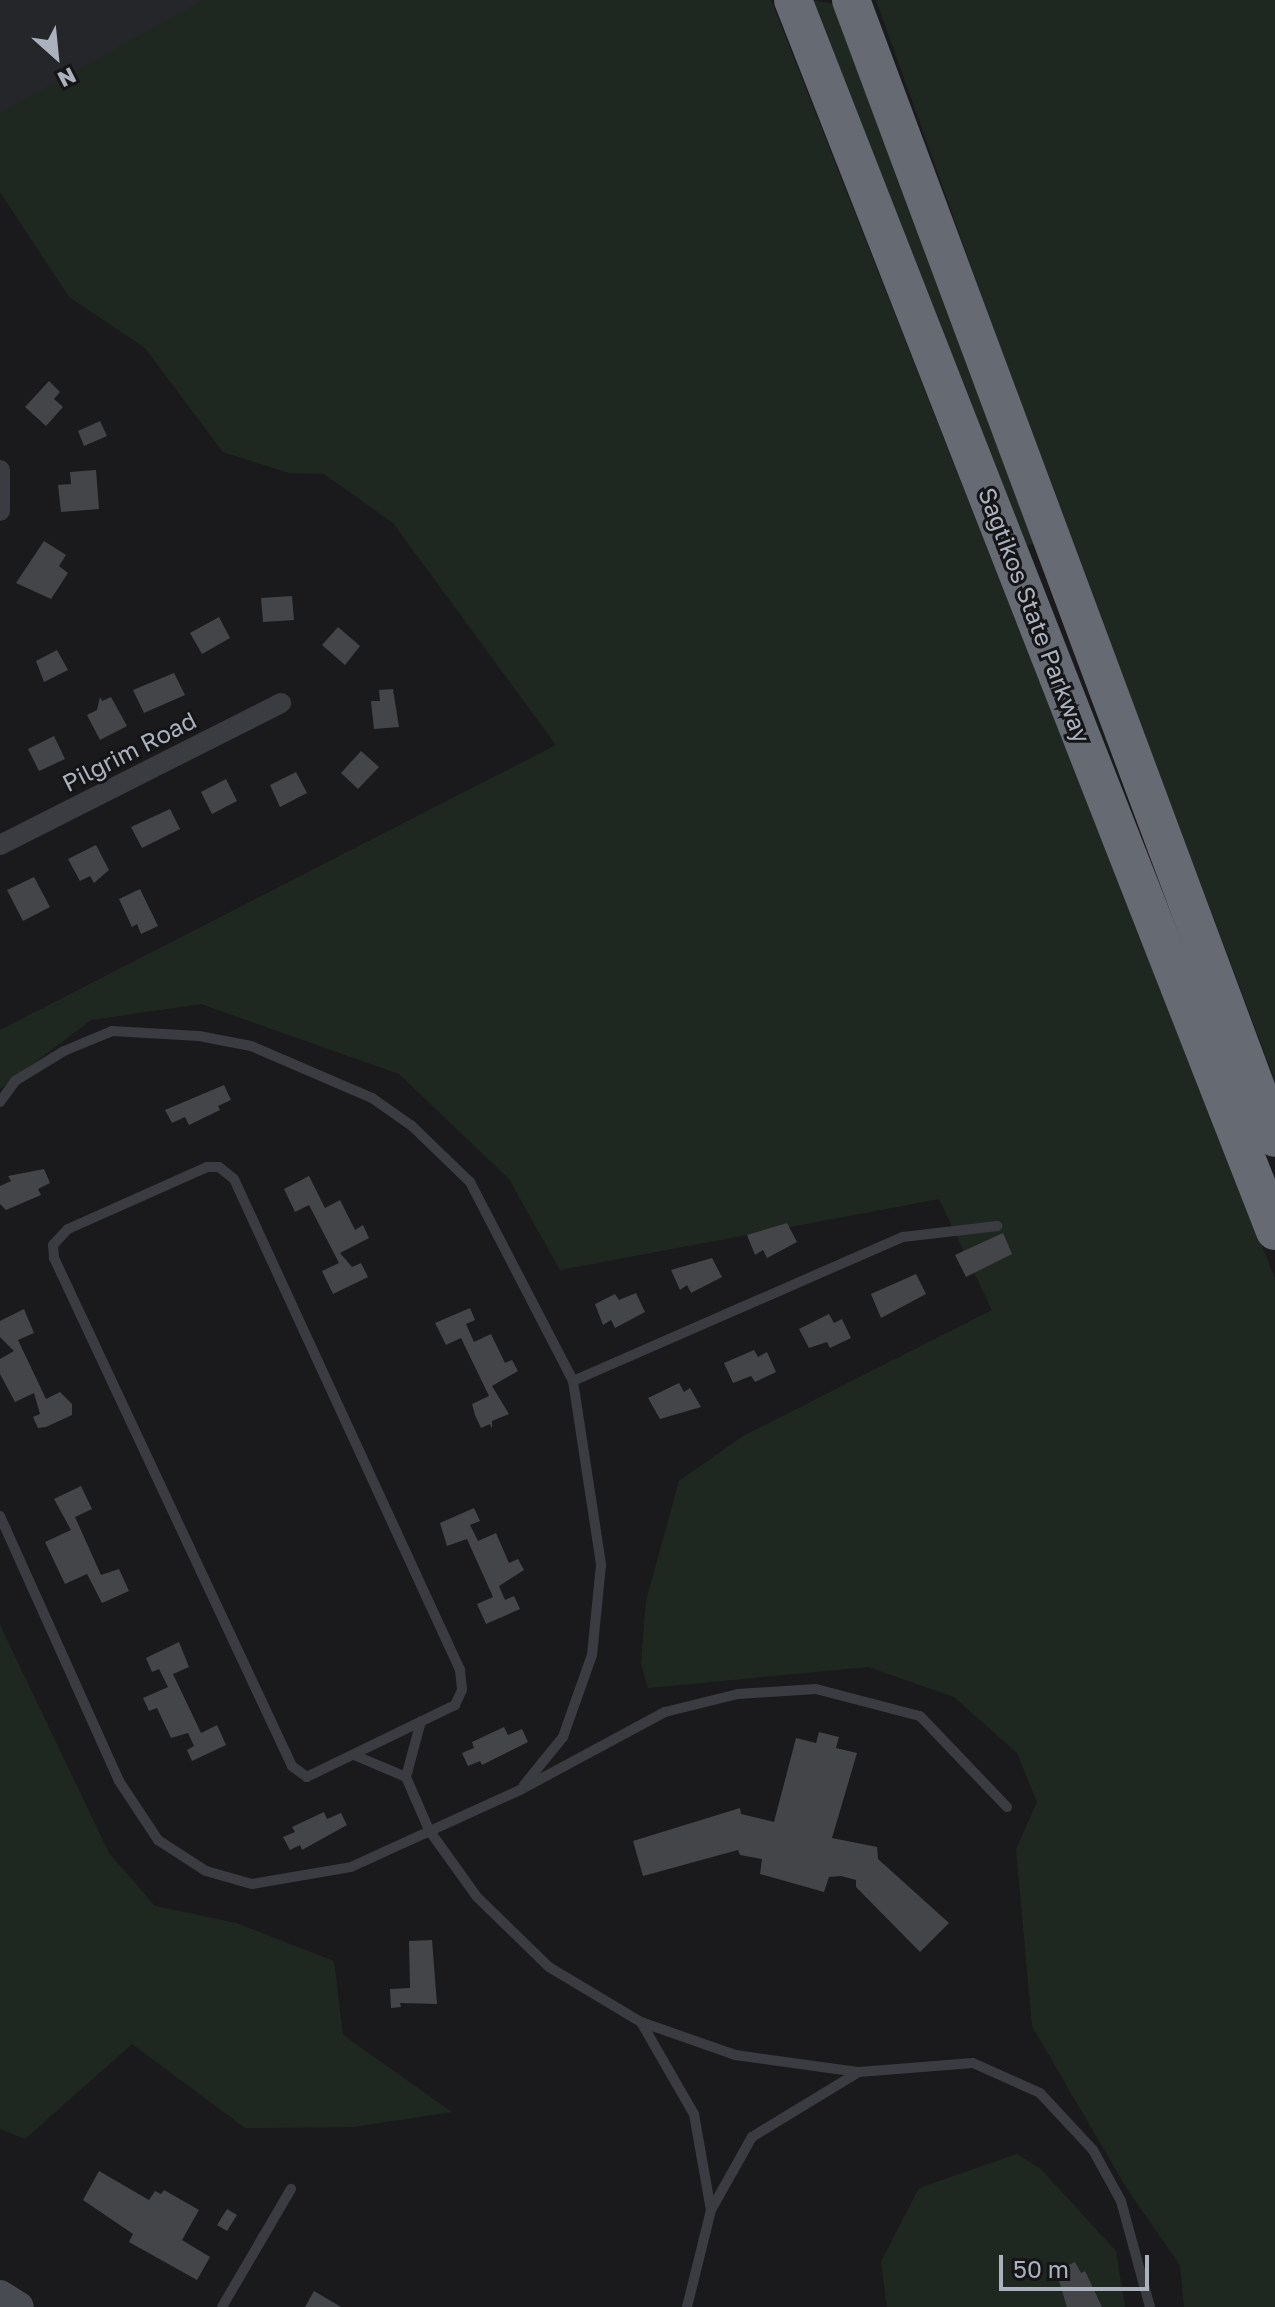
<!DOCTYPE html>
<style>
body{margin:0}
#map{position:relative;width:1275px;height:2307px;overflow:hidden;background:#1a1a1c;font-family:"Golos Text",sans-serif}
div>[style]{position:absolute}
.built>*{inset:0;background:#252629}
.green>*{inset:0;background:#1f2820}
.building>*{inset:0;background:#444549}
.lane>*{height:10px;margin:-5px;padding:0 5px;transform-origin:5px;border-radius:5px;background:#3a3c42}
.street>*{height:20px;margin:-10px;padding:0 10px;transform-origin:10px;border-radius:10px;background:#3a3c42}
.secondary>*{height:30px;margin:-15px;padding:0 15px;transform-origin:15px;border-radius:15px;background:#484b52}
.highway>*{height:38px;margin:-19px;padding:0 19px;transform-origin:19px;border-radius:19px;background:#666a73}
span{translate:-50% -50%;white-space:nowrap;text-align:center;line-height:1.15;-webkit-text-stroke:6px #151517;paint-order:stroke}
.street-label{font-size:24px;color:#abb1bd}
.north{position:absolute;left:16px;top:16px;width:80px;height:80px;-webkit-text-stroke:6px #151517;paint-order:stroke;rotate:153deg;font-size:22px;font-weight:700;line-height:32px;text-align:center;color:#abb1bd}
.north::after{content:'';display:block;margin:auto;width:28px;height:36px;background:#abb1bd;clip-path:polygon(50% 0,100% 100%,50% 72%,0 100%)}
.scale{position:absolute;left:999px;top:2255px;width:150px;height:36px;box-sizing:border-box;border:4px solid #abb1bd;border-top:0;padding-left:10px;font-size:24px;line-height:28px;white-space:nowrap;color:#abb1bd;-webkit-text-stroke:6px #151517;paint-order:stroke}
</style>
<div id="map">
<div class="built">
<i style="clip-path:polygon(0 0,202px 0,204px 13px,0 114px)"></i>
</div>
<div class="green">
<i style="clip-path:polygon(203px 0,771px 0,1275px 1279px,1275px 2307px,1184px 2307px,1180px 2265px,1127px 2189px,1032px 2026px,1016px 1849px,1037px 1802px,1017px 1753px,954px 1697px,868px 1667px,648px 1688px,641px 1663px,646px 1601px,679px 1481px,743px 1436px,992px 1310px,939px 1199px,560px 1270px,509px 1179px,399px 1074px,201px 1004px,91px 1020px,0 1089px,0 1030px,556px 745px,393px 523px,324px 474px,289px 473px,223px 452px,145px 348px,69px 297px,0 192px,0 113px)"></i>
<i style="clip-path:polygon(813px 0,834px 4px,1041px 541px,1020px 548px)"></i>
<i style="clip-path:polygon(876px 0,1275px 0,1275px 1081px,1030px 431px)"></i>
<i style="clip-path:polygon(0 1625px,109px 1853px,155px 1906px,236px 1923px,334px 1961px,343px 2035px,452px 2112px,353px 2127px,245px 2128px,132px 2044px,25px 2139px,0 2129px)"></i>
<i style="clip-path:polygon(1017px 2154px,1041px 2169px,1116px 2251px,1125px 2307px,887px 2307px,881px 2262px,919px 2188px)"></i>
</div>
<div class="building">
<i style="clip-path:polygon(49px 381px,60px 392px,54px 399px,63px 407px,46px 426px,25px 407px)"></i>
<i style="clip-path:polygon(100px 421px,107px 436px,84px 446px,78px 431px)"></i>
<i style="clip-path:polygon(96px 470px,99px 509px,61px 512px,58px 485px,71px 484px,70px 472px)"></i>
<i style="clip-path:polygon(44px 541px,66px 555px,59px 566px,68px 573px,51px 599px,16px 583px)"></i>
<i style="clip-path:polygon(292px 596px,294px 620px,263px 622px,261px 598px)"></i>
<i style="clip-path:polygon(219px 617px,230px 638px,202px 654px,190px 633px)"></i>
<i style="clip-path:polygon(338px 627px,360px 646px,345px 665px,322px 645px)"></i>
<i style="clip-path:polygon(57px 650px,68px 670px,44px 682px,36px 661px)"></i>
<i style="clip-path:polygon(174px 673px,185px 695px,144px 713px,133px 690px)"></i>
<i style="clip-path:polygon(393px 689px,399px 727px,374px 729px,371px 701px,380px 701px,379px 690px)"></i>
<i style="clip-path:polygon(100px 697px,102px 701px,111px 697px,127px 726px,100px 740px,87px 715px,97px 710px)"></i>
<i style="clip-path:polygon(54px 736px,65px 759px,39px 771px,28px 749px)"></i>
<i style="clip-path:polygon(361px 751px,379px 767px,358px 789px,341px 773px)"></i>
<i style="clip-path:polygon(296px 772px,307px 793px,280px 807px,270px 785px)"></i>
<i style="clip-path:polygon(226px 779px,237px 801px,212px 814px,201px 792px)"></i>
<i style="clip-path:polygon(170px 809px,180px 829px,142px 848px,131px 827px)"></i>
<i style="clip-path:polygon(96px 845px,109px 870px,94px 883px,90px 876px,80px 881px,68px 859px)"></i>
<i style="clip-path:polygon(34px 877px,50px 907px,23px 921px,7px 890px)"></i>
<i style="clip-path:polygon(140px 889px,158px 926px,141px 934px,137px 924px,132px 927px,119px 899px)"></i>
<i style="clip-path:polygon(224px 1085px,231px 1100px,218px 1106px,220px 1110px,189px 1125px,185px 1117px,172px 1123px,165px 1110px)"></i>
<i style="clip-path:polygon(44px 1169px,50px 1183px,38px 1189px,41px 1195px,6px 1210px,0 1204px,0 1186px,11px 1181px,8px 1176px)"></i>
<i style="clip-path:polygon(309px 1176px,325px 1208px,340px 1200px,355px 1230px,363px 1225px,369px 1238px,340px 1253px,352px 1267px,361px 1263px,368px 1277px,333px 1294px,322px 1271px,339px 1263px,309px 1205px,295px 1212px,284px 1189px)"></i>
<i style="clip-path:polygon(787px 1223px,797px 1242px,767px 1258px,763px 1250px,755px 1255px,747px 1235px)"></i>
<i style="clip-path:polygon(1003px 1233px,1012px 1254px,966px 1277px,955px 1255px)"></i>
<i style="clip-path:polygon(712px 1258px,722px 1277px,691px 1293px,687px 1285px,680px 1290px,671px 1270px)"></i>
<i style="clip-path:polygon(916px 1274px,926px 1294px,881px 1318px,871px 1294px)"></i>
<i style="clip-path:polygon(636px 1293px,645px 1312px,615px 1328px,611px 1320px,603px 1325px,595px 1304px,615px 1294px,619px 1300px)"></i>
<i style="clip-path:polygon(470px 1308px,475px 1320px,466px 1324px,474px 1342px,491px 1334px,505px 1363px,512px 1360px,518px 1371px,492px 1386px,509px 1414px,492px 1421px,492px 1429px,490px 1424px,481px 1428px,475px 1415px,472px 1404px,489px 1396px,461px 1338px,446px 1345px,435px 1323px)"></i>
<i style="clip-path:polygon(24px 1309px,34px 1333px,18px 1340px,46px 1399px,60px 1392px,72px 1404px,72px 1415px,46px 1427px,38px 1428px,33px 1417px,40px 1414px,34px 1393px,15px 1402px,0 1374px,0 1359px,14px 1351px,0 1337px,0 1321px)"></i>
<i style="clip-path:polygon(829px 1314px,834px 1323px,842px 1319px,851px 1338px,830px 1348px,827px 1342px,809px 1348px,799px 1329px)"></i>
<i style="clip-path:polygon(754px 1350px,758px 1357px,767px 1352px,776px 1372px,755px 1382px,751px 1376px,733px 1383px,724px 1363px)"></i>
<i style="clip-path:polygon(679px 1383px,684px 1392px,690px 1388px,701px 1407px,660px 1419px,648px 1398px)"></i>
<i style="clip-path:polygon(81px 1486px,92px 1509px,75px 1517px,101px 1575px,119px 1569px,129px 1591px,102px 1603px,87px 1574px,65px 1584px,45px 1542px,71px 1530px,54px 1499px)"></i>
<i style="clip-path:polygon(474px 1508px,480px 1521px,470px 1525px,478px 1541px,496px 1533px,509px 1563px,518px 1559px,524px 1570px,499px 1586px,505px 1600px,514px 1596px,520px 1609px,486px 1624px,477px 1604px,493px 1597px,467px 1539px,447px 1546px,440px 1523px)"></i>
<i style="clip-path:polygon(179px 1642px,189px 1667px,173px 1674px,201px 1733px,217px 1725px,226px 1745px,192px 1761px,187px 1750px,194px 1746px,188px 1733px,171px 1738px,157px 1708px,149px 1711px,143px 1698px,168px 1687px,159px 1669px,152px 1672px,146px 1658px)"></i>
<i style="clip-path:polygon(504px 1727px,508px 1735px,522px 1729px,528px 1742px,482px 1765px,480px 1761px,468px 1766px,462px 1753px,474px 1748px,472px 1742px)"></i>
<i style="clip-path:polygon(819px 1732px,839px 1737px,836px 1748px,857px 1753px,832px 1838px,877px 1847px,878px 1859px,949px 1923px,920px 1952px,856px 1887px,856px 1880px,841px 1876px,829px 1877px,824px 1892px,760px 1874px,762px 1859px,740px 1855px,738px 1850px,643px 1876px,633px 1841px,740px 1808px,741px 1814px,774px 1822px,796px 1738px,816px 1743px)"></i>
<i style="clip-path:polygon(324px 1812px,327px 1819px,341px 1813px,347px 1825px,302px 1850px,300px 1845px,290px 1850px,283px 1837px,295px 1832px,292px 1827px)"></i>
<i style="clip-path:polygon(432px 1940px,437px 2004px,400px 2003px,401px 2007px,391px 2008px,390px 1989px,410px 1988px,409px 1941px)"></i>
<i style="clip-path:polygon(99px 2171px,149px 2200px,155px 2191px,161px 2194px,164px 2190px,199px 2210px,182px 2240px,210px 2257px,197px 2280px,129px 2242px,133px 2234px,83px 2200px)"></i>
<i style="clip-path:polygon(227px 2209px,237px 2215px,227px 2231px,217px 2225px)"></i>
<i style="clip-path:polygon(1075px 2262px,1081px 2273px,1085px 2271px,1102px 2307px,1067px 2307px,1056px 2271px)"></i>
<i style="clip-path:polygon(314px 2291px,341px 2307px,305px 2307px)"></i>
</div>
<div class="lane">
<i style="left:0;top:1102px;width:26px;rotate:-54deg"></i>
<i style="left:15px;top:1081px;width:57px;rotate:-31.5deg"></i>
<i style="left:64px;top:1051px;width:52px;rotate:-22.6deg"></i>
<i style="left:112px;top:1031px;width:87px;rotate:3.3deg"></i>
<i style="left:199px;top:1036px;width:53px;rotate:10.9deg"></i>
<i style="left:251px;top:1046px;width:132px;rotate:23.3deg"></i>
<i style="left:372px;top:1098px;width:49px;rotate:35deg"></i>
<i style="left:412px;top:1126px;width:81px;rotate:44deg"></i>
<i style="left:470px;top:1182px;width:224px;rotate:62.6deg"></i>
<i style="left:573px;top:1381px;width:186px;rotate:81.3deg"></i>
<i style="left:601px;top:1565px;width:90px;rotate:95.7deg"></i>
<i style="left:592px;top:1655px;width:87px;rotate:109.5deg"></i>
<i style="left:563px;top:1737px;width:62px;rotate:129.1deg"></i>
<i style="left:207px;top:1167px;width:12px"></i>
<i style="left:219px;top:1167px;width:19px;rotate:39deg"></i>
<i style="left:234px;top:1179px;width:541px;rotate:65.28deg"></i>
<i style="left:460px;top:1670px;width:20px;rotate:84deg"></i>
<i style="left:462px;top:1690px;width:17px;rotate:115deg"></i>
<i style="left:455px;top:1705px;width:165px;rotate:154.1deg"></i>
<i style="left:307px;top:1777px;width:19px;rotate:-144deg"></i>
<i style="left:292px;top:1766px;width:561px;rotate:-115.1deg"></i>
<i style="left:54px;top:1258px;width:13px;rotate:-94deg"></i>
<i style="left:53px;top:1245px;width:22px;rotate:-47deg"></i>
<i style="left:68px;top:1229px;width:152px;rotate:-24deg"></i>
<i style="left:573px;top:1381px;width:360px;rotate:-23.6deg"></i>
<i style="left:903px;top:1237px;width:95px;rotate:-6.7deg"></i>
<i style="left:0;top:1516px;width:290px;rotate:65.8deg"></i>
<i style="left:119px;top:1781px;width:71px;rotate:56.5deg"></i>
<i style="left:158px;top:1840px;width:57px;rotate:32.9deg"></i>
<i style="left:206px;top:1871px;width:48px;rotate:15.8deg"></i>
<i style="left:252px;top:1884px;width:100px;rotate:-9.7deg"></i>
<i style="left:351px;top:1867px;width:186px;rotate:-24.5deg"></i>
<i style="left:520px;top:1790px;width:165px;rotate:-28.3deg"></i>
<i style="left:665px;top:1712px;width:75px;rotate:-13.9deg"></i>
<i style="left:738px;top:1694px;width:78px;rotate:-3.7deg"></i>
<i style="left:816px;top:1689px;width:107px;rotate:14.6deg"></i>
<i style="left:920px;top:1716px;width:126px;rotate:46.3deg"></i>
<i style="left:421px;top:1721px;width:58px;rotate:105deg"></i>
<i style="left:406px;top:1777px;width:58px;rotate:66.5deg"></i>
<i style="left:429px;top:1830px;width:82px;rotate:54.4deg"></i>
<i style="left:477px;top:1897px;width:100px;rotate:44.2deg"></i>
<i style="left:549px;top:1967px;width:107px;rotate:30.9deg"></i>
<i style="left:641px;top:2022px;width:100px;rotate:19.3deg"></i>
<i style="left:735px;top:2055px;width:124px;rotate:7.9deg"></i>
<i style="left:354px;top:1755px;width:56px;rotate:22.9deg"></i>
<i style="left:641px;top:2022px;width:106px;rotate:60.1deg"></i>
<i style="left:694px;top:2114px;width:97px;rotate:80deg"></i>
<i style="left:222px;top:2307px;width:137px;rotate:-59.7deg"></i>
<i style="left:687px;top:2307px;width:100px;rotate:-76.1deg"></i>
<i style="left:711px;top:2210px;width:84px;rotate:-60.7deg"></i>
<i style="left:752px;top:2137px;width:125px;rotate:-31.3deg"></i>
<i style="left:859px;top:2072px;width:114px;rotate:-4.5deg"></i>
<i style="left:973px;top:2063px;width:73px;rotate:24.1deg"></i>
<i style="left:1040px;top:2093px;width:78px;rotate:47.1deg"></i>
<i style="left:1093px;top:2150px;width:58px;rotate:61.2deg"></i>
<i style="left:1121px;top:2201px;width:110px;rotate:74.7deg"></i>
</div>
<div class="street">
<i style="left:0;top:470px;width:41px;rotate:90deg"></i>
<i style="left:0;top:845px;width:315px;rotate:-26.8deg"></i>
</div>
<div class="secondary">
<i style="left:0;top:2295px;width:22px;rotate:32deg"></i>
</div>
<div class="highway">
<i style="left:793px;top:0;width:1322px;rotate:68.62deg"></i>
<i style="left:851px;top:0;width:1214px;rotate:69.57deg"></i>
</div>
<div class="street-label">
<span style="left:1035px;top:615px;rotate:69deg">Sagtikos State Parkway</span>
<span style="left:129px;top:751px;rotate:-27deg">Pilgrim Road</span>
</div>
<div class="north">N</div>
<div class="scale">50 m</div>
</div>
